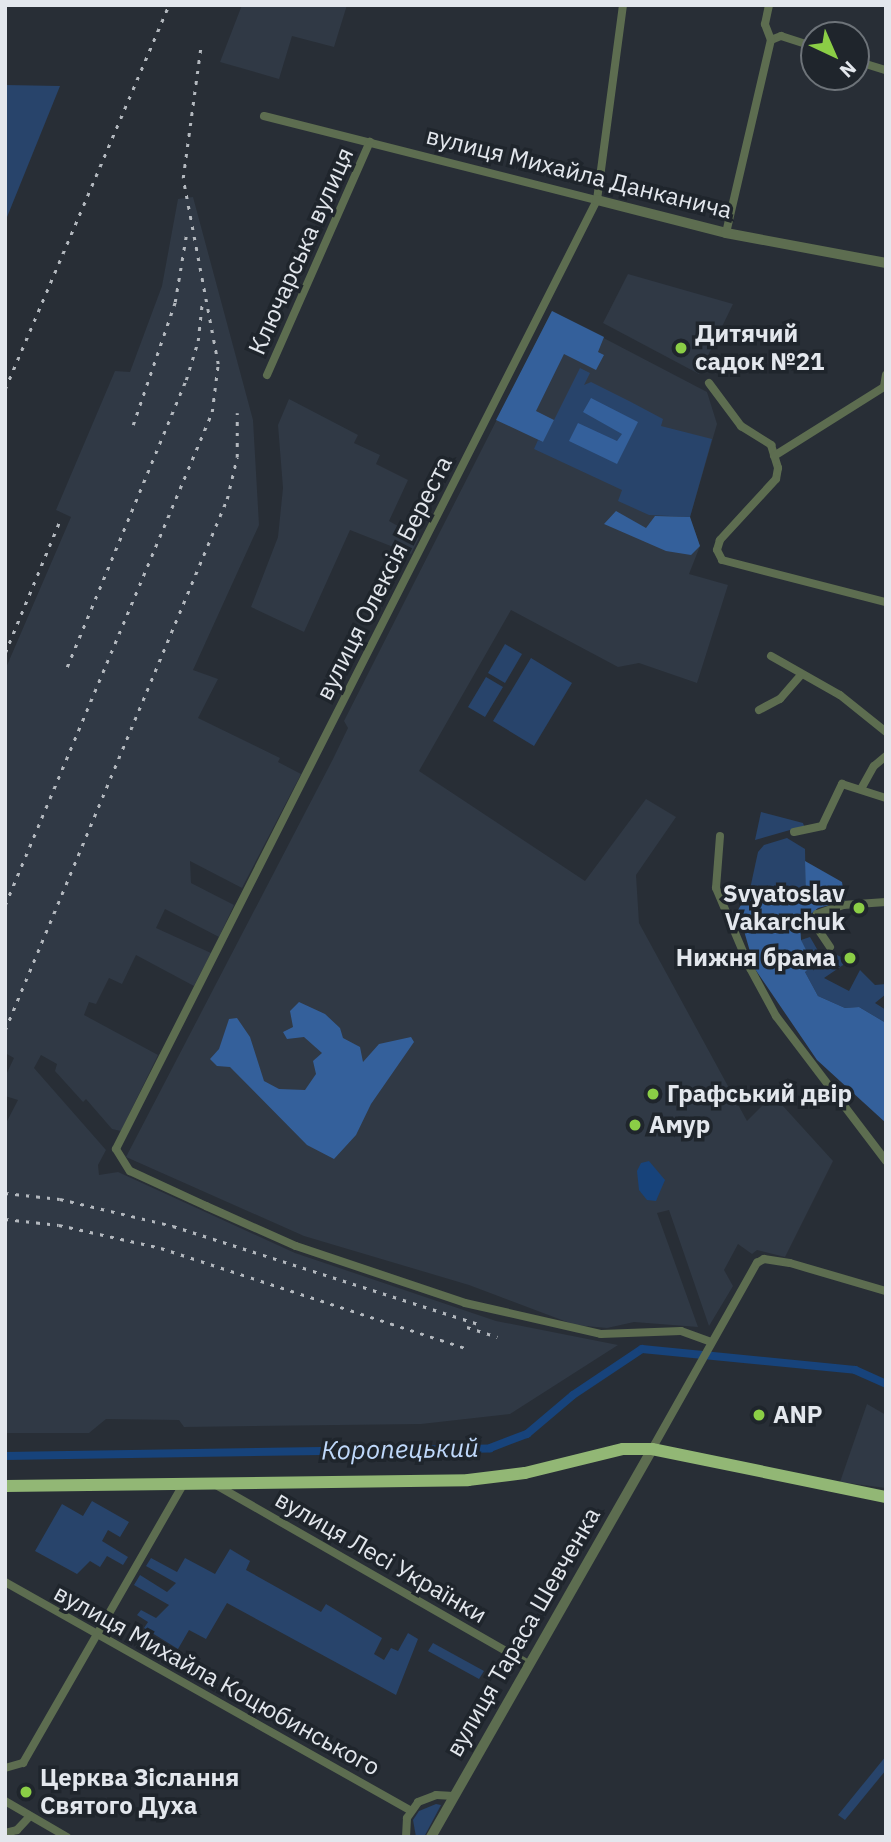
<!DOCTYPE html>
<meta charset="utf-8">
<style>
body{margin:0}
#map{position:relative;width:891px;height:1842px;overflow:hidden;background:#282e36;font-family:"IBM Plex Sans",sans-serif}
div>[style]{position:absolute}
.built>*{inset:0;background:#303945}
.green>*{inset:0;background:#28446b}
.forest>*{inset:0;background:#34609b}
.water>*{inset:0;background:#17437b}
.canal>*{height:8px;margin:-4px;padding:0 4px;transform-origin:4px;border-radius:4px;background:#17437b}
.minor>*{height:8px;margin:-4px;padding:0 4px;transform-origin:4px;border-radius:4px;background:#5d6d50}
.tertiary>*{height:10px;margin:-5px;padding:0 5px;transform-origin:5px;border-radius:5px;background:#5d6d50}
.trunk>*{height:12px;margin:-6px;padding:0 6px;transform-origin:6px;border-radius:6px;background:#92b775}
.rail>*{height:2.5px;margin-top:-1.25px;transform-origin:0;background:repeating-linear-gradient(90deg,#b3b8be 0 3.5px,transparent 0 10.5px)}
.dots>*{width:19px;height:19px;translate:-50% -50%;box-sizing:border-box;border:4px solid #1f252c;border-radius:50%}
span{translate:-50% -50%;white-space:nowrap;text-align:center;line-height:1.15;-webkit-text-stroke:7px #1f252c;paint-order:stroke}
.street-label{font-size:24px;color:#e3e7ed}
.poi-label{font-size:24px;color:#e3e7ed;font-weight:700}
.left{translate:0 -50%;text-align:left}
.right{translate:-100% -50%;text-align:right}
.water-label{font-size:26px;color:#bfd8fa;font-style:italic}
.frame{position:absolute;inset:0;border:7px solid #e3e7ed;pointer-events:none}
.north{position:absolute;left:800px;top:21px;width:70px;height:70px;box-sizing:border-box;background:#1f252c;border:2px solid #6d7379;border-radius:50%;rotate:136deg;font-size:19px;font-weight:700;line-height:28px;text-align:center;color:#e3e7ed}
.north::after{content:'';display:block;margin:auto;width:24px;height:32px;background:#8bce46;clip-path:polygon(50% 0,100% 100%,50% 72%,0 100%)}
</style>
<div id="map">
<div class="built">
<i style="clip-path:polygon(242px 5px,347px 5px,334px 47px,292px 36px,279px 79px,220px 62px)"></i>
<i style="clip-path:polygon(193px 197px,253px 420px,259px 525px,193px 670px,218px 679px,198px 718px,280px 758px,278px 762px,301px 774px,242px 888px,190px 861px,191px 883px,234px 905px,219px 937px,165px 909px,156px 928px,211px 953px,194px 986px,136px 955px,122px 984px,109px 978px,96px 1004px,89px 1002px,84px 1015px,158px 1055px,121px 1131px,112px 1129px,86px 1099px,83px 1102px,55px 1071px,57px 1064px,41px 1055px,34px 1068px,106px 1150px,98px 1165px,99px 1175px,118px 1172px,295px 1253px,496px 1321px,618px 1345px,510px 1414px,421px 1424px,184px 1427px,179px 1420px,106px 1419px,89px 1433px,5px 1433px,5px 1125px,18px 1100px,5px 1096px,5px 1077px,14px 1058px,5px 1053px,5px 670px,71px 517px,56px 510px,115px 371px,130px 372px,162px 286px,178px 199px)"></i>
<i style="clip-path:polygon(628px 274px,733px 304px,699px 374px,603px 323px)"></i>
<i style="clip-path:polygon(552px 311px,707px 392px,717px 424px,690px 517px,700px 546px,689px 574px,728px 585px,697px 683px,639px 663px,618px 667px,511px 610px,419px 771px,585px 881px,646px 799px,676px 817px,636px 875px,639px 923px,747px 1121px,773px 1095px,833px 1161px,785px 1257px,757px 1250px,752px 1254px,738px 1244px,724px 1270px,733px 1286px,709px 1326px,669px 1210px,657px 1213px,698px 1327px,634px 1322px,607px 1328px,575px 1325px,469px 1285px,304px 1236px,126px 1157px,333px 759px,348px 728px,344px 721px)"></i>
<i style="clip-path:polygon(289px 399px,358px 435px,354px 443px,380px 455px,376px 464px,408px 480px,389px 521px,419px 538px,411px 554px,350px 530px,304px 632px,251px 607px,278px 537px,283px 488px,278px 425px)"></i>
<i style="clip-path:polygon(867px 1404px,886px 1415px,886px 1488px,840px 1482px)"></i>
</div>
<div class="green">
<i style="clip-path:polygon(5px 85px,60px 86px,5px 222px)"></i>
<i style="clip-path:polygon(580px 368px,590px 373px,584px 385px,591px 382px,631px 402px,663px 419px,661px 426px,712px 439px,690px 517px,649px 515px,618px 501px,622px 490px,534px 449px,538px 440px,543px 442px)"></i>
<i style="clip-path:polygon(505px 644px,522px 654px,505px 683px,488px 673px)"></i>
<i style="clip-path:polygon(531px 658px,572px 683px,534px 746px,493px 721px)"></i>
<i style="clip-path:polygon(486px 677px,503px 687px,485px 717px,468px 707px)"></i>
<i style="clip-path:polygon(761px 812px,803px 823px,804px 826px,755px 840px)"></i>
<i style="clip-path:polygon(787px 838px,805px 849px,806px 902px,775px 902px,750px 889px,758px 852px,764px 845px)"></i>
<i style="clip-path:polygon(810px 937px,821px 956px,827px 950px,849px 961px,824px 978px,849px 991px,860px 970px,875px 985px,886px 984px,886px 994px,875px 1003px,886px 1010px,886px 1023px,859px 1007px,845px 1008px,818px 996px,805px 972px,801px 940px)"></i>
<i style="clip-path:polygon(92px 1501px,129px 1522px,120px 1537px,108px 1530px,102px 1541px,128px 1557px,123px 1565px,107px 1556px,100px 1567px,90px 1561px,77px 1574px,35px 1551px,62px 1504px,83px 1516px)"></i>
<i style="clip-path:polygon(230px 1549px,250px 1561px,246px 1570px,321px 1612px,326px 1604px,382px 1638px,374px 1654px,384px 1660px,391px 1648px,398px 1651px,408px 1633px,418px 1639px,396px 1695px,227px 1603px,206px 1639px,189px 1630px,178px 1649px,144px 1628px,148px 1622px,137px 1615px,141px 1610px,156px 1618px,169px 1605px,134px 1585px,140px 1575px,167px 1592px,176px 1583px,146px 1566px,151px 1558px,177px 1572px,185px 1558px,215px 1574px)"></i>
<i style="clip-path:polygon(433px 1643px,484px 1671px,479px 1679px,428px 1651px)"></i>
<i style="clip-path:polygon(886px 1756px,886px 1770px,845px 1820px,838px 1815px)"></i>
<i style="clip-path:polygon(436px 1804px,441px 1805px,424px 1837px,416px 1837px,413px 1820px,419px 1811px)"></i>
</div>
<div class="forest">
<i style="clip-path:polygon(552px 311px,604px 337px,598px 352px,604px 355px,596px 370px,564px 354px,536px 411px,554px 420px,543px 442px,496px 420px)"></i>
<i style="clip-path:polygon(591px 398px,638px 422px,617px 464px,569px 441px,578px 423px,617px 441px,622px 434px,583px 412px)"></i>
<i style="clip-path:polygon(616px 511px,646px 528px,655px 516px,690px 517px,700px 546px,691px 555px,666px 551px,604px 524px)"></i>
<i style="clip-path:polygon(805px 861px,842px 882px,845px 901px,818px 908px,800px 923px,801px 940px,813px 964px,805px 972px,818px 996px,845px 1008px,859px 1007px,886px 1023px,886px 1123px,817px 1060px,755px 969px,738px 910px,750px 889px,775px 902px,806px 902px)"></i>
<i style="clip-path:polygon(299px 1002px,325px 1014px,340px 1028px,343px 1038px,360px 1047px,363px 1062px,379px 1044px,411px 1037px,414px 1042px,371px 1104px,356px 1135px,334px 1159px,307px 1145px,230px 1067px,217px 1066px,210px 1059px,219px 1049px,229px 1019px,237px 1018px,250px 1037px,264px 1081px,279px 1089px,305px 1090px,316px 1074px,313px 1061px,322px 1053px,304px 1037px,287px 1039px,283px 1032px,293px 1027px,290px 1011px)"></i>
</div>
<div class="water">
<i style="clip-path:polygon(649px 1161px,665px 1180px,656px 1201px,647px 1200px,639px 1190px,637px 1171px,641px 1163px)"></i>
</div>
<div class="canal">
<i style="left:5px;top:1456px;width:485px;rotate:-0.9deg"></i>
<i style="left:490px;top:1448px;width:40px;rotate:-21deg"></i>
<i style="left:527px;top:1434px;width:60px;rotate:-40.3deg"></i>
<i style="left:573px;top:1395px;width:83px;rotate:-33.7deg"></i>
<i style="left:642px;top:1349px;width:214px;rotate:5.6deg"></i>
<i style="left:855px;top:1370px;width:34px;rotate:24deg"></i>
</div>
<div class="minor">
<i style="left:623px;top:5px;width:197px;rotate:97.6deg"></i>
<i style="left:597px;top:200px;width:1064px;rotate:116.88deg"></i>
<i style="left:116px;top:1149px;width:26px;rotate:58deg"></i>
<i style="left:130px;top:1171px;width:84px;rotate:24.7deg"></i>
<i style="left:206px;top:1206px;width:98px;rotate:24deg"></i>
<i style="left:296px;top:1246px;width:178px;rotate:18.6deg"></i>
<i style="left:465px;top:1303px;width:139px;rotate:12.8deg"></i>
<i style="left:601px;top:1334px;width:80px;rotate:-2.1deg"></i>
<i style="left:681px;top:1331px;width:30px;rotate:20deg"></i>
<i style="left:771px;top:40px;width:11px;rotate:-22deg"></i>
<i style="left:781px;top:36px;width:35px;rotate:18deg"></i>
<i style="left:856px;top:61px;width:31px;rotate:17deg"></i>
<i style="left:264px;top:116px;width:343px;rotate:14.2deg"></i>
<i style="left:726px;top:233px;width:198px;rotate:-76.9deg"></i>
<i style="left:771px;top:40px;width:17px;rotate:-111deg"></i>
<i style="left:765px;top:24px;width:19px;rotate:-78deg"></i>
<i style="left:267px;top:375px;width:255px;rotate:-66.2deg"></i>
<i style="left:709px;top:383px;width:54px;rotate:53.3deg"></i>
<i style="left:741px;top:426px;width:36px;rotate:32deg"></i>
<i style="left:771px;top:445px;width:24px;rotate:73deg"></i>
<i style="left:778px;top:468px;width:11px;rotate:100deg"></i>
<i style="left:776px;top:479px;width:83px;rotate:132.6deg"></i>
<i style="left:720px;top:540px;width:10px;rotate:107deg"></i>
<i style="left:717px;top:550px;width:11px;rotate:63deg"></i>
<i style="left:722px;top:560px;width:169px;rotate:14.4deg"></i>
<i style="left:774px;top:456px;width:130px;rotate:-32.1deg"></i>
<i style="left:884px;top:387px;width:12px;rotate:-81deg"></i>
<i style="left:771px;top:656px;width:79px;rotate:29.5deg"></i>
<i style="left:840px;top:695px;width:59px;rotate:38.8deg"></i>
<i style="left:759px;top:710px;width:24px;rotate:-28deg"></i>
<i style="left:780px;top:699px;width:33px;rotate:-49deg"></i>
<i style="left:861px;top:789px;width:26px;rotate:-61deg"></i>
<i style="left:874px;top:766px;width:16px;rotate:-40deg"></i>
<i style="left:794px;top:832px;width:29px;rotate:-12deg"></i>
<i style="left:822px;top:826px;width:47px;rotate:-64.5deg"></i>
<i style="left:842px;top:784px;width:46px;rotate:17.7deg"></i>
<i style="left:720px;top:836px;width:52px;rotate:94.4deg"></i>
<i style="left:716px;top:888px;width:87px;rotate:67deg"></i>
<i style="left:750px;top:968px;width:55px;rotate:61.6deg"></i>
<i style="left:776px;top:1016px;width:182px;rotate:52.8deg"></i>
<i style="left:830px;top:947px;width:27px;rotate:-124deg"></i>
<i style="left:815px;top:925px;width:11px;rotate:-80deg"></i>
<i style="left:817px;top:914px;width:28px;rotate:-19deg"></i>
<i style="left:843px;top:905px;width:43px;rotate:-4deg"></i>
<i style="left:652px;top:1449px;width:214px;rotate:-60.6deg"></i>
<i style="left:757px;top:1263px;width:8px;rotate:-30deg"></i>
<i style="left:764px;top:1259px;width:26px;rotate:9deg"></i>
<i style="left:790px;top:1263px;width:100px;rotate:16.3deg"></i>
<i style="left:216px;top:1485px;width:361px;rotate:29.8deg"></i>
<i style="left:5px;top:1582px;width:465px;rotate:29.4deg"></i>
<i style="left:5px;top:1768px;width:19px;rotate:-16deg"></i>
<i style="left:23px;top:1763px;width:321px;rotate:-60.1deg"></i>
<i style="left:5px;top:1801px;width:72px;rotate:30.1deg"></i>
<i style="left:5px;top:1833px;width:12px;rotate:-14deg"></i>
<i style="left:17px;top:1830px;width:19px;rotate:-47deg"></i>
<i style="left:406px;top:1837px;width:19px;rotate:-87deg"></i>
<i style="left:407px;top:1818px;width:19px;rotate:-55deg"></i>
<i style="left:418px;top:1802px;width:19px;rotate:-21deg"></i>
<i style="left:436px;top:1795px;width:18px;rotate:3deg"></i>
</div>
<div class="tertiary">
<i style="left:597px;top:200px;width:133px;rotate:14.3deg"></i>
<i style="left:726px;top:233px;width:163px;rotate:10.6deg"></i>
<i style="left:431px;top:1837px;width:447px;rotate:-60.3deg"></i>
</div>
<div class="trunk">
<i style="left:5px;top:1486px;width:463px;rotate:-0.7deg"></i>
<i style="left:468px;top:1480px;width:57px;rotate:-7deg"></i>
<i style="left:525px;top:1473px;width:101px;rotate:-13.8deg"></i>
<i style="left:623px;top:1449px;width:29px"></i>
<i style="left:652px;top:1449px;width:239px;rotate:11.6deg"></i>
</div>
<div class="rail">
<i style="left:5px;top:389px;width:418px;rotate:-66.9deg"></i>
<i style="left:133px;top:425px;width:130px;rotate:-71.1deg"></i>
<i style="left:175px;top:302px;width:73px;rotate:-80.5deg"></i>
<i style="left:5px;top:653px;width:144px;rotate:-67.5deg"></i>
<i style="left:67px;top:667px;width:311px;rotate:-67.5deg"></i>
<i style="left:186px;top:380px;width:41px;rotate:-72.9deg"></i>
<i style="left:198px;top:341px;width:38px;rotate:-84deg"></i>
<i style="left:5px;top:905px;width:535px;rotate:-67.22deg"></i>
<i style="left:212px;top:412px;width:48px;rotate:-82.9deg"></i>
<i style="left:218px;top:364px;width:189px;rotate:-100.7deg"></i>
<i style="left:183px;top:178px;width:134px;rotate:-82.3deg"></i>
<i style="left:5px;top:1030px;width:576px;rotate:-67.31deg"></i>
<i style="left:227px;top:499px;width:43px;rotate:-76.6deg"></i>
<i style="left:237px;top:457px;width:44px;rotate:-90deg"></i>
<i style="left:5px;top:1193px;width:55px;rotate:6.2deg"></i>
<i style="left:60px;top:1199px;width:116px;rotate:13.4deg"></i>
<i style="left:173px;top:1226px;width:324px;rotate:17.8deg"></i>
<i style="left:5px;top:1219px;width:54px;rotate:6.3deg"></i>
<i style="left:59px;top:1225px;width:105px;rotate:12.7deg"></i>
<i style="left:161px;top:1248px;width:324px;rotate:18.2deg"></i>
<i style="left:467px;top:1327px;width:32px;rotate:18deg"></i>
</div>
<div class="dots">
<i style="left:681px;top:348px;background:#8bce46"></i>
<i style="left:859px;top:908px;background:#8bce46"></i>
<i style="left:850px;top:958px;background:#8bce46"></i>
<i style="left:653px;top:1094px;background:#8bce46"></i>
<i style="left:635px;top:1125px;background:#8bce46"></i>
<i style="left:759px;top:1415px;background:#8bce46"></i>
<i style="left:26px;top:1792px;background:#8bce46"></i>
</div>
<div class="street-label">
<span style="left:579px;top:173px;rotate:14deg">вулиця Михайла Данканича</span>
<span style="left:301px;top:251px;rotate:-66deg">Ключарська вулиця</span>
<span style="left:384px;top:578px;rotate:-63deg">вулиця Олексія Береста</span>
<span style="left:381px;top:1557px;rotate:30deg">вулиця Лесі Українки</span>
<span style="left:523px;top:1632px;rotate:-60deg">вулиця Тараса Шевченка</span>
<span style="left:217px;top:1680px;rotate:29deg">вулиця Михайла Коцюбинського</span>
</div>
<div class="poi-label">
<span class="left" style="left:695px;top:348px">Дитячий<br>садок №21</span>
<span class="right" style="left:845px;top:908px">Svyatoslav<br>Vakarchuk</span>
<span class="right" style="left:836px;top:958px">Нижня брама</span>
<span class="left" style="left:667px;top:1094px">Графський двір</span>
<span class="left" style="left:649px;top:1125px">Амур</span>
<span class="left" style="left:773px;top:1415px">ANP</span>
<span class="left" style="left:40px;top:1792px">Церква Зіслання<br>Святого Духа</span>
</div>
<div class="water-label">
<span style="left:400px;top:1449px;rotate:-1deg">Коропецький</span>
</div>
<div class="frame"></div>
<div class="north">N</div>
</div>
